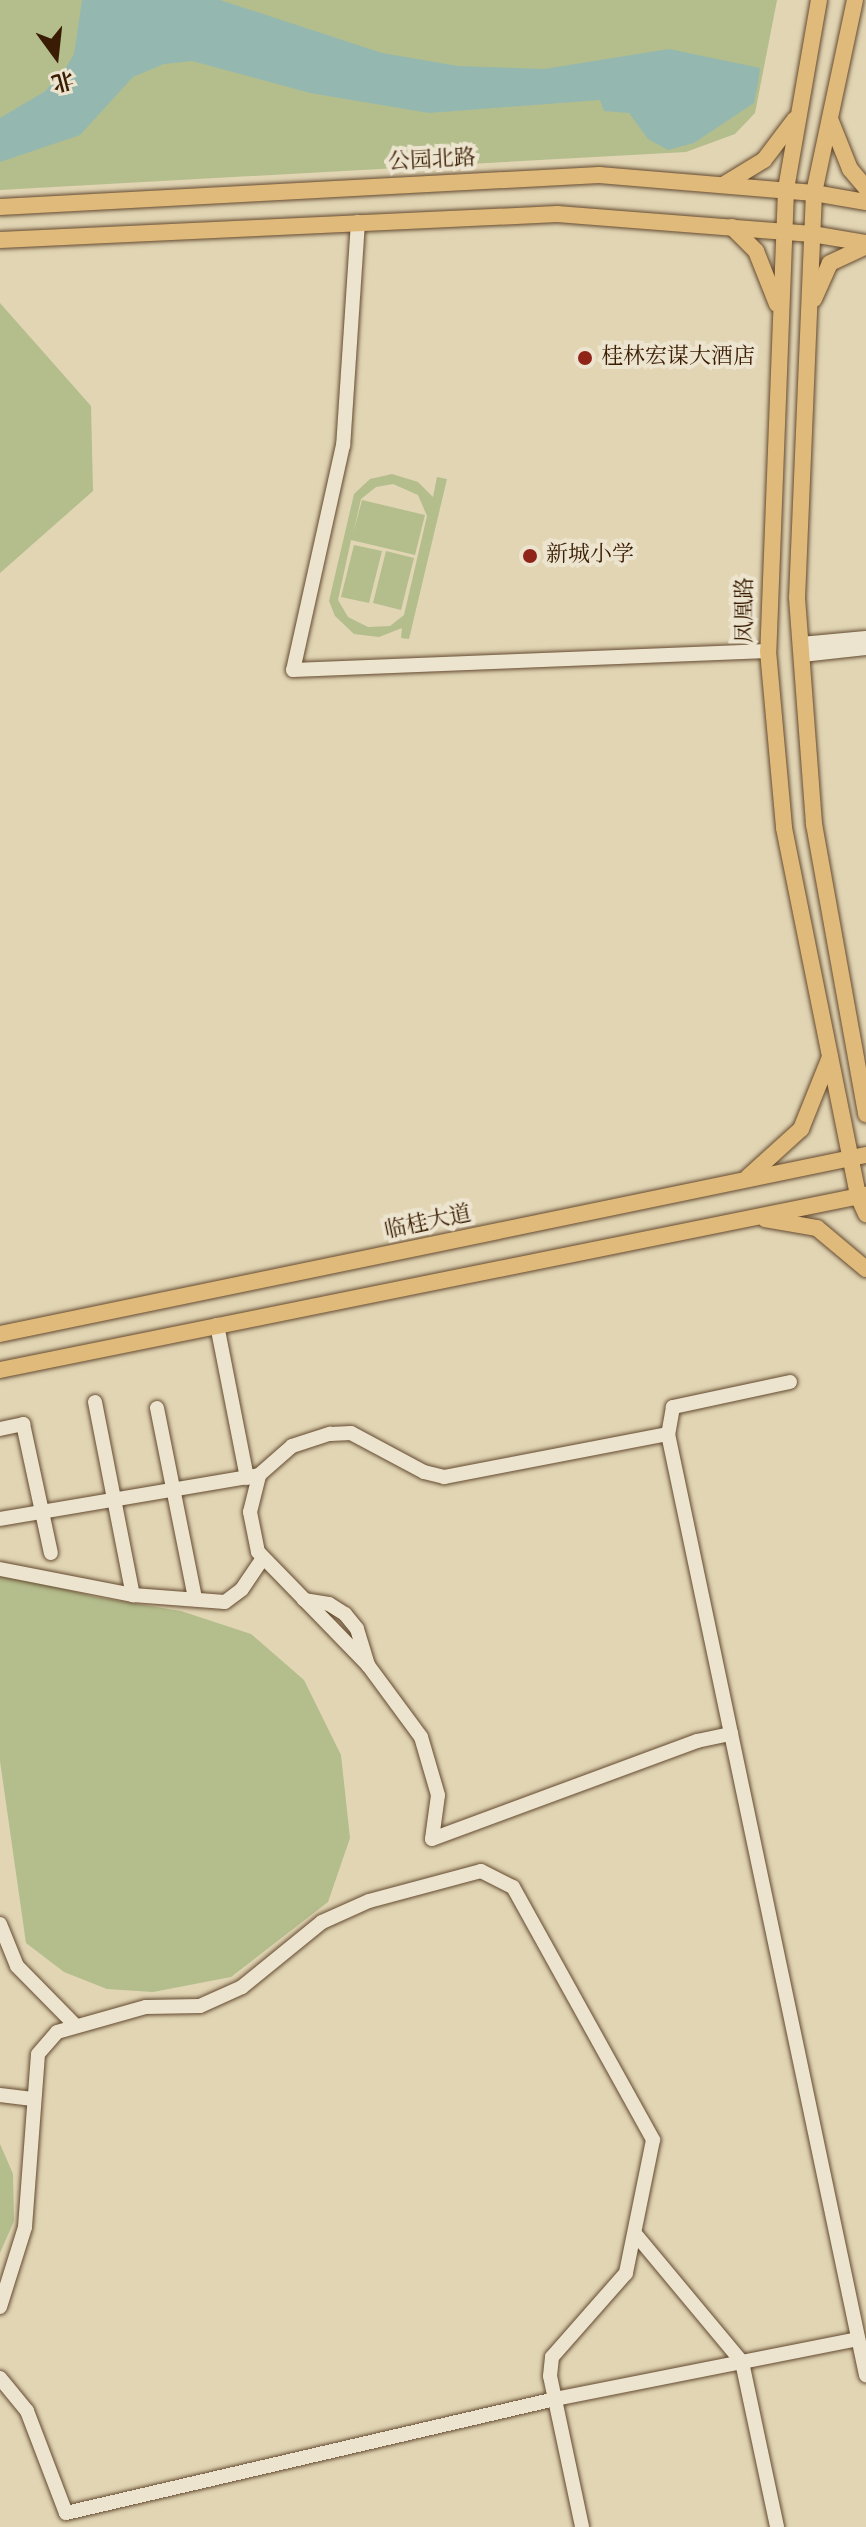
<!DOCTYPE html>
<meta charset="utf-8">
<style>
body{margin:0}
#map{position:relative;width:866px;height:2527px;overflow:hidden;background:#e1d5b4;font-family:Vollkorn,"Noto Serif SC",serif}
div>[style]{position:absolute}
.green>*{inset:0;background:#b4bd8c}
.water>*{inset:0;background:#94b8b0}
.roads{filter:drop-shadow(0 0 2px #644a30) drop-shadow(0 0 2px #644a30)}
.minor>*{height:14px;margin:-7px;padding:0 7px;transform-origin:7px;border-radius:7px;background:#ece4ce}
.major>*{height:16px;margin:-8px;padding:0 8px;transform-origin:8px;border-radius:8px;background:#e0ba7a}
.dots>*{width:22px;height:22px;translate:-50% -50%;box-sizing:border-box;border:4px solid #ece4ce;border-radius:50%}
span{translate:-50% -50%;white-space:nowrap;text-align:center;line-height:1.15;-webkit-text-stroke:8px #ece4ce;paint-order:stroke}
.street-label{font-size:22px;color:#3a1c04}
.poi-label{font-size:22px;color:#3a1c04}
.left{translate:0 -50%;text-align:left}
.north{position:absolute;left:16px;top:16px;width:80px;height:80px;-webkit-text-stroke:6px #ece4ce;paint-order:stroke;rotate:165deg;font-size:22px;font-weight:700;line-height:32px;text-align:center;color:#3a1c04}
.north::after{content:'';display:block;margin:auto;width:28px;height:36px;background:#3a1c04;clip-path:polygon(50% 0,100% 100%,50% 72%,0 100%)}
</style>
<div id="map">
<div class="green">
<i style="clip-path:polygon(0 0,777px 0,755px 113px,735px 134px,686px 152px,0 190px)"></i>
<i style="clip-path:polygon(0 303px,91px 406px,93px 491px,0 573px)"></i>
<i style="clip-path:polygon(evenodd,392px 474px,418px 482px,433px 497px,437px 477px,447px 479px,409px 639px,401px 638px,402px 628px,379px 637px,354px 634px,335px 616px,329px 601px,354px 494px,370px 479px,392px 474px,393px 484px,418px 495px,427px 516px,404px 615px,390px 626px,368px 627px,348px 617px,338px 600px,351px 540px,415px 555px,425px 515px,362px 500px,353px 534px,361px 499px,376px 487px,393px 484px)"></i>
<i style="clip-path:polygon(354px 545px,382px 551px,369px 603px,341px 597px)"></i>
<i style="clip-path:polygon(386px 551px,414px 558px,401px 610px,373px 603px)"></i>
<i style="clip-path:polygon(0 1572px,95px 1597px,181px 1611px,251px 1634px,304px 1680px,341px 1755px,350px 1838px,328px 1902px,231px 1977px,153px 1992px,107px 1989px,64px 1972px,26px 1943px,0 1761px)"></i>
<i style="clip-path:polygon(0 2144px,13px 2174px,14px 2221px,0 2253px)"></i>
</div>
<div class="water">
<i style="clip-path:polygon(82px 0,220px 0,382px 53px,458px 66px,544px 69px,669px 49px,760px 68px,758px 83px,754px 103px,694px 143px,668px 150px,648px 139px,629px 113px,604px 111px,600px 100px,429px 113px,310px 93px,192px 61px,164px 64px,133px 77px,80px 135px,0 162px,0 118px,44px 92px,62px 74px,74px 54px)"></i>
</div>
<div class="roads">
<div class="minor">
<i style="left:358px;top:222px;width:224px;rotate:93.8deg"></i>
<i style="left:343px;top:445px;width:230px;rotate:102.5deg"></i>
<i style="left:293px;top:670px;width:475px;rotate:-2.3deg"></i>
<i style="left:801px;top:644px;width:65px;rotate:-5.3deg"></i>
<i style="left:802px;top:655px;width:64px;rotate:-6.2deg"></i>
<i style="left:217px;top:1325px;width:156px;rotate:78.9deg"></i>
<i style="left:790px;top:1382px;width:120px;rotate:167.9deg"></i>
<i style="left:673px;top:1407px;width:27px;rotate:100deg"></i>
<i style="left:668px;top:1434px;width:962px;rotate:78.12deg"></i>
<i style="left:95px;top:1402px;width:197px;rotate:78.9deg"></i>
<i style="left:157px;top:1408px;width:195px;rotate:78.7deg"></i>
<i style="left:0;top:1429px;width:24px;rotate:-12deg"></i>
<i style="left:23px;top:1424px;width:132px;rotate:77.8deg"></i>
<i style="left:0;top:1519px;width:263px;rotate:-9.6deg"></i>
<i style="left:0;top:1569px;width:136px;rotate:11.1deg"></i>
<i style="left:133px;top:1595px;width:92px;rotate:4.4deg"></i>
<i style="left:225px;top:1602px;width:21px;rotate:-37deg"></i>
<i style="left:242px;top:1589px;width:37px;rotate:-56deg"></i>
<i style="left:304px;top:1600px;width:25px;rotate:9deg"></i>
<i style="left:329px;top:1604px;width:19px;rotate:32deg"></i>
<i style="left:345px;top:1614px;width:19px;rotate:51deg"></i>
<i style="left:357px;top:1629px;width:38px;rotate:73deg"></i>
<i style="left:432px;top:1839px;width:44px;rotate:-82.2deg"></i>
<i style="left:438px;top:1795px;width:60px;rotate:-106.3deg"></i>
<i style="left:421px;top:1737px;width:89px;rotate:-126.4deg"></i>
<i style="left:368px;top:1665px;width:158px;rotate:-134.2deg"></i>
<i style="left:258px;top:1552px;width:41px;rotate:-101.3deg"></i>
<i style="left:250px;top:1512px;width:38px;rotate:-76deg"></i>
<i style="left:259px;top:1475px;width:44px;rotate:-41.3deg"></i>
<i style="left:292px;top:1446px;width:40px;rotate:-18deg"></i>
<i style="left:330px;top:1434px;width:21px;rotate:-3deg"></i>
<i style="left:351px;top:1433px;width:83px;rotate:28.1deg"></i>
<i style="left:424px;top:1472px;width:21px;rotate:14deg"></i>
<i style="left:444px;top:1477px;width:228px;rotate:-10.9deg"></i>
<i style="left:432px;top:1839px;width:283px;rotate:-20.3deg"></i>
<i style="left:697px;top:1741px;width:35px;rotate:-12deg"></i>
<i style="left:0;top:1924px;width:45px;rotate:68deg"></i>
<i style="left:17px;top:1966px;width:84px;rotate:45.5deg"></i>
<i style="left:0;top:2095px;width:33px;rotate:7deg"></i>
<i style="left:637px;top:2236px;width:164px;rotate:50.2deg"></i>
<i style="left:742px;top:2362px;width:169px;rotate:78deg"></i>
<i style="left:0;top:2307px;width:84px;rotate:-72.6deg"></i>
<i style="left:25px;top:2227px;width:173px;rotate:-85.7deg"></i>
<i style="left:38px;top:2054px;width:29px;rotate:-49deg"></i>
<i style="left:57px;top:2032px;width:92px;rotate:-15.7deg"></i>
<i style="left:146px;top:2007px;width:54px;rotate:-1.1deg"></i>
<i style="left:200px;top:2006px;width:46px;rotate:-24.3deg"></i>
<i style="left:242px;top:1987px;width:103px;rotate:-39.1deg"></i>
<i style="left:322px;top:1922px;width:51px;rotate:-24.1deg"></i>
<i style="left:369px;top:1901px;width:116px;rotate:-15deg"></i>
<i style="left:481px;top:1871px;width:36px;rotate:27deg"></i>
<i style="left:513px;top:1887px;width:289px;rotate:61deg"></i>
<i style="left:653px;top:2140px;width:136px;rotate:101.5deg"></i>
<i style="left:626px;top:2273px;width:112px;rotate:131.4deg"></i>
<i style="left:552px;top:2357px;width:19px;rotate:96deg"></i>
<i style="left:550px;top:2376px;width:154px;rotate:78deg"></i>
<i style="left:0;top:2378px;width:43px;rotate:50.7deg"></i>
<i style="left:27px;top:2411px;width:109px;rotate:69.1deg"></i>
<i style="left:66px;top:2513px;width:502px;rotate:-13.12deg"></i>
<i style="left:555px;top:2399px;width:309px;rotate:-11.2deg"></i>
</div>
<div class="major">
<i style="left:819px;top:0;width:193px;rotate:99.9deg"></i>
<i style="left:786px;top:190px;width:461px;rotate:92.2deg"></i>
<i style="left:768px;top:651px;width:178px;rotate:84.8deg"></i>
<i style="left:784px;top:828px;width:375px;rotate:78.6deg"></i>
<i style="left:858px;top:1196px;width:20px;rotate:66deg"></i>
<i style="left:855px;top:0;width:197px;rotate:102deg"></i>
<i style="left:814px;top:193px;width:405px;rotate:92.4deg"></i>
<i style="left:797px;top:598px;width:227px;rotate:85.7deg"></i>
<i style="left:814px;top:824px;width:295px;rotate:79.8deg"></i>
<i style="left:830px;top:119px;width:54px;rotate:68.2deg"></i>
<i style="left:850px;top:169px;width:25px;rotate:50deg"></i>
<i style="left:723px;top:185px;width:48px;rotate:-31.4deg"></i>
<i style="left:764px;top:160px;width:51px;rotate:-52.9deg"></i>
<i style="left:0;top:207px;width:600px;rotate:-3.06deg"></i>
<i style="left:599px;top:175px;width:216px;rotate:4.8deg"></i>
<i style="left:814px;top:193px;width:53px;rotate:9.8deg"></i>
<i style="left:732px;top:227px;width:34px;rotate:45deg"></i>
<i style="left:756px;top:251px;width:57px;rotate:68.4deg"></i>
<i style="left:0;top:240px;width:558px;rotate:-2.67deg"></i>
<i style="left:557px;top:214px;width:256px;rotate:4.5deg"></i>
<i style="left:812px;top:234px;width:55px;rotate:9.5deg"></i>
<i style="left:814px;top:299px;width:39px;rotate:-66deg"></i>
<i style="left:830px;top:263px;width:40px;rotate:-25deg"></i>
<i style="left:748px;top:1177px;width:72px;rotate:-42.2deg"></i>
<i style="left:801px;top:1129px;width:78px;rotate:-68.1deg"></i>
<i style="left:765px;top:1219px;width:53px;rotate:9.8deg"></i>
<i style="left:817px;top:1228px;width:64px;rotate:39.9deg"></i>
<i style="left:0;top:1334px;width:884px;rotate:-11.68deg"></i>
<i style="left:0;top:1370px;width:883px;rotate:-11.44deg"></i>
</div>
</div>
<div class="dots">
<i style="left:585px;top:358px;background:#8f2418"></i>
<i style="left:530px;top:556px;background:#8f2418"></i>
</div>
<div class="street-label">
<span style="left:432px;top:161px;rotate:-3deg">公园北路</span>
<span style="left:746px;top:610px;rotate:-90deg">凤凰路</span>
<span style="left:428px;top:1223px;rotate:-12deg">临桂大道</span>
</div>
<div class="poi-label">
<span class="left" style="left:601px;top:358px">桂林宏谋大酒店</span>
<span class="left" style="left:546px;top:556px">新城小学</span>
</div>
<div class="north">北</div>
</div>
